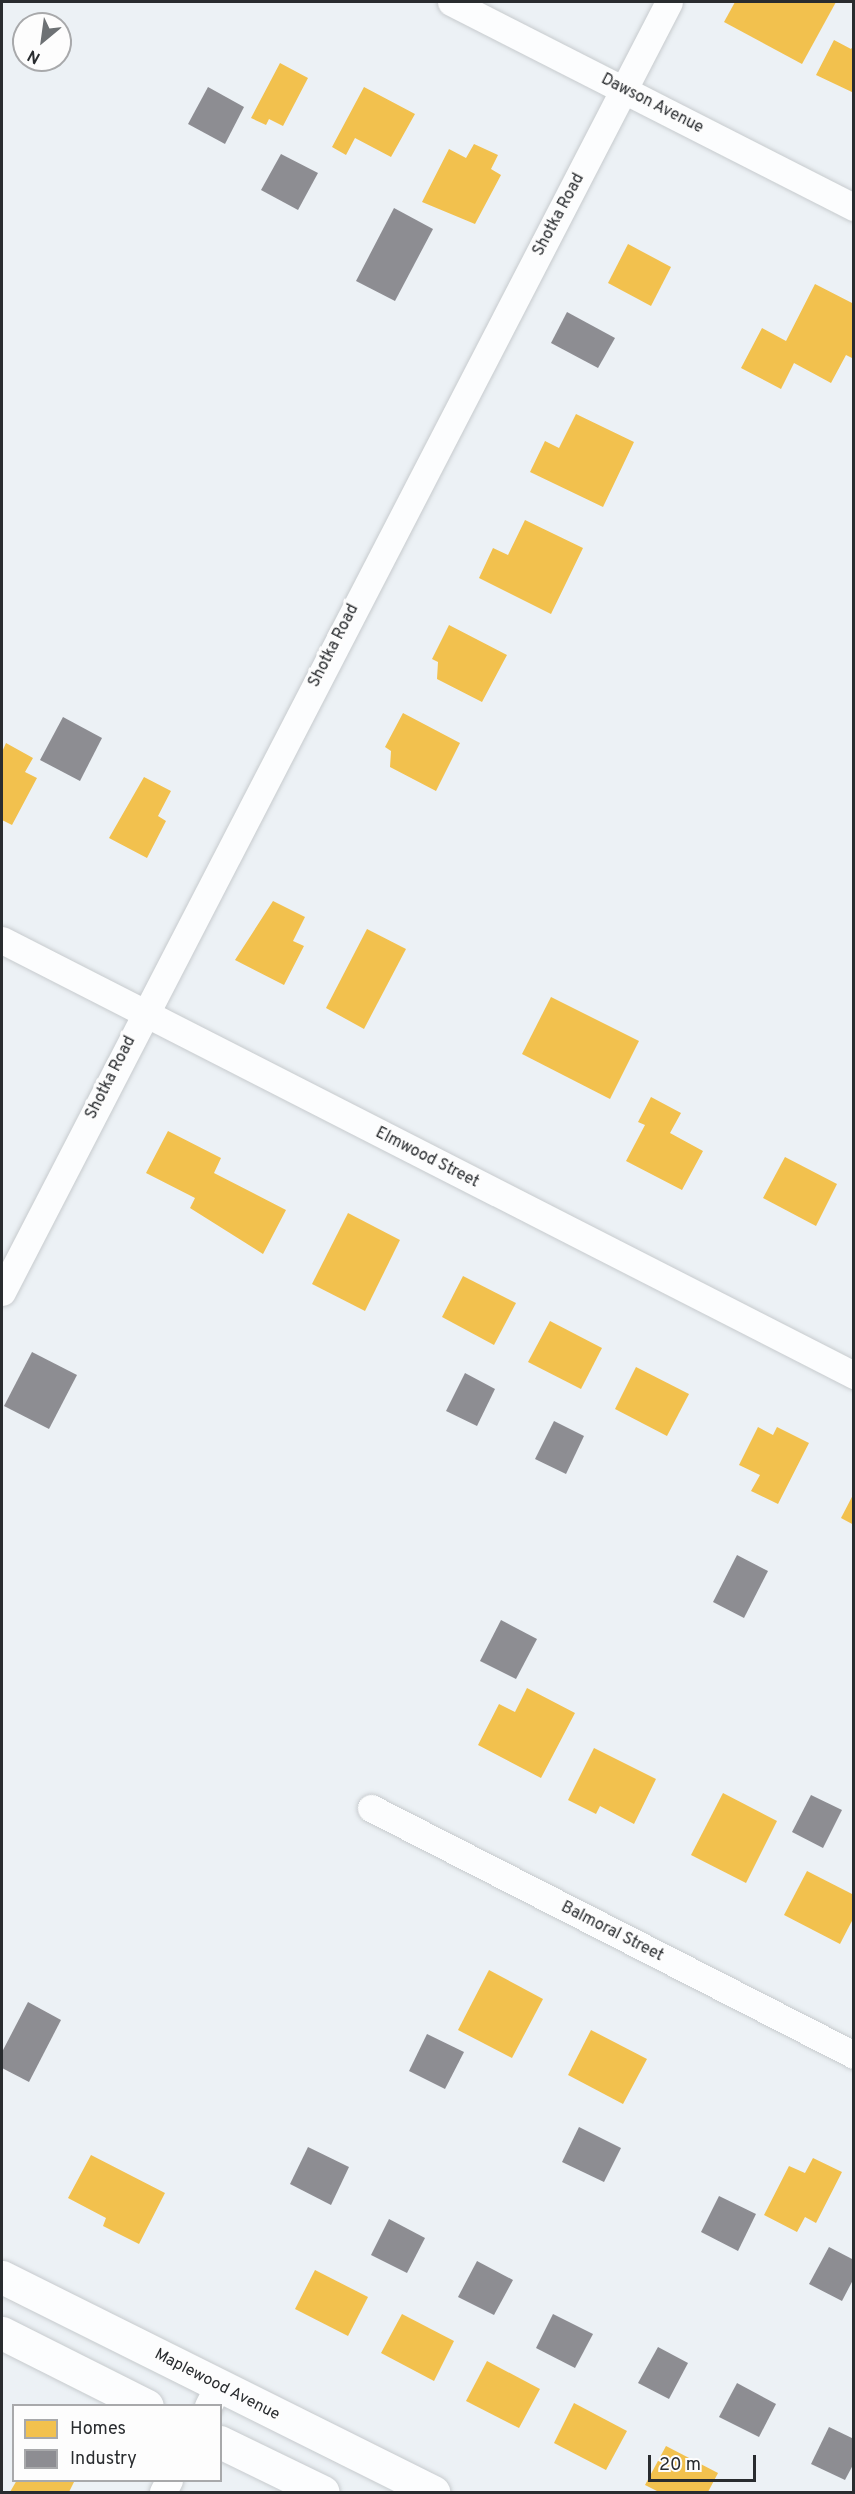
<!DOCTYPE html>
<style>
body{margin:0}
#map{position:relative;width:855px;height:2494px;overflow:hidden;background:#ecf1f5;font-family:Overpass,sans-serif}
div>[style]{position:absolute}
.homes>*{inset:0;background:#f2c14e}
.industry>*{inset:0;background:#8d8d92}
.roads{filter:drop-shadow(0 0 2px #c7cbce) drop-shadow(0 0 2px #c7cbce)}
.minor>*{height:27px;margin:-13.5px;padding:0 13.5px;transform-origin:13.5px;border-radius:13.5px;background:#fcfdfe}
.tertiary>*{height:33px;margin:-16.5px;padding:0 16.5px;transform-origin:16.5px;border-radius:16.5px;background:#fcfdfe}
span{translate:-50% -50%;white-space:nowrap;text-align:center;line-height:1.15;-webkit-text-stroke:6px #fdfdfd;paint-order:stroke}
.street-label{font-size:16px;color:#292c2f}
.frame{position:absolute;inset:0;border:3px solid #292c2f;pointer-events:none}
.legend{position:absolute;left:12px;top:2404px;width:210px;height:78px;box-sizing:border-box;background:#fdfdfd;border:2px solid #a8a9ab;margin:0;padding:8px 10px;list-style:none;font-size:18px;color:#292c2f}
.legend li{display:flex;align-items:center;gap:12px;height:30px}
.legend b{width:30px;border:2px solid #a8a9ab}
.north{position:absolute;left:12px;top:12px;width:60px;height:60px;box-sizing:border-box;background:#fdfdfd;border:2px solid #a8a9ab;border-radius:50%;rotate:209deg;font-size:16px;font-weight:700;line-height:24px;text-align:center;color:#292c2f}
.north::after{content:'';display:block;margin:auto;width:21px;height:27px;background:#6d7174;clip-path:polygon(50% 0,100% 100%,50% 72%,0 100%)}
.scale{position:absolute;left:648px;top:2455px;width:108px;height:27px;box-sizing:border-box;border:3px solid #292c2f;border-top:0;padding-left:8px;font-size:18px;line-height:21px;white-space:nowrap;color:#292c2f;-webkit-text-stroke:4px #fdfdfd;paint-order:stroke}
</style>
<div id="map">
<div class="homes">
<i style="clip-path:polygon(735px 2px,836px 2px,802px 64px,724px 22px)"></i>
<i style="clip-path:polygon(834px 40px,851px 49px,854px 45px,854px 93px,816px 75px)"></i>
<i style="clip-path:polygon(280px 63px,308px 78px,283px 126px,269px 119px,266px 125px,251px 118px)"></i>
<i style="clip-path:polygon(364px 87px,415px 114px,391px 157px,355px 138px,346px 155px,332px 147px)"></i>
<i style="clip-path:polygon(474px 144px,498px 155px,491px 169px,501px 175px,475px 224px,422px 202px,449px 149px,466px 158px)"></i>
<i style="clip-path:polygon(628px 244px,671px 267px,651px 306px,608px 283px)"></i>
<i style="clip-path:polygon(815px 284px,854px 304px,854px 359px,846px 355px,831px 383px,794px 363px,781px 389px,741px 368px,762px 328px,786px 341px)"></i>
<i style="clip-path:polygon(576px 414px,634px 442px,603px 507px,530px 472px,545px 441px,559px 448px)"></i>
<i style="clip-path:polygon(525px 520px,583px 548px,551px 614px,479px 578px,493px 548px,508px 555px)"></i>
<i style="clip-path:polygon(449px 625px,507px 655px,482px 702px,437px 679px,438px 662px,432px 659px)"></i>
<i style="clip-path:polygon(403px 713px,460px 743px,436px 791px,390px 767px,391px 751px,385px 747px)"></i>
<i style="clip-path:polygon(6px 743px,33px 758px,25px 772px,37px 778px,12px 825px,2px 820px,2px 752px)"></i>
<i style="clip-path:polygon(144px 777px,171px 791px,158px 816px,166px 821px,147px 858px,109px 838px)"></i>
<i style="clip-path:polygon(273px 901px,305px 917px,293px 941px,304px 946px,284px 985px,235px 960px)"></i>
<i style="clip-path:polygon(367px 929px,406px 949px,364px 1029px,326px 1008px)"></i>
<i style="clip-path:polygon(551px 997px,639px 1041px,610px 1099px,522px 1054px)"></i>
<i style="clip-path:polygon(651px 1097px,681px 1113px,670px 1133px,703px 1151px,682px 1190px,626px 1161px,645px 1125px,638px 1122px)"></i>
<i style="clip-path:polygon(168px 1131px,221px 1158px,214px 1173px,286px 1210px,263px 1254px,190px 1208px,195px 1198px,146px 1173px)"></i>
<i style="clip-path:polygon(785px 1157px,837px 1184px,816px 1226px,763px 1198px)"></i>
<i style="clip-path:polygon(348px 1213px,400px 1240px,365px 1311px,312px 1284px)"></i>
<i style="clip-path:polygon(463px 1276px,516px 1303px,494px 1345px,442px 1317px)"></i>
<i style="clip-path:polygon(550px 1321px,602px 1348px,581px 1389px,528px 1362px)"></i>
<i style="clip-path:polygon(636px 1367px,689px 1394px,667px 1436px,615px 1409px)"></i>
<i style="clip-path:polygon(758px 1427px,773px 1435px,777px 1427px,809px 1443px,778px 1504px,751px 1491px,760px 1475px,739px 1465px)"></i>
<i style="clip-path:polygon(854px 1493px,854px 1525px,841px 1518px)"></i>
<i style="clip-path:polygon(527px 1688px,575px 1713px,541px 1778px,478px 1745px,499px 1704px,515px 1712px)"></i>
<i style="clip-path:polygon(594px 1748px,656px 1779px,634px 1824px,600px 1806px,596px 1814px,568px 1800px)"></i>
<i style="clip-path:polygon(723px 1793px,777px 1821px,746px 1883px,691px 1855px)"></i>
<i style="clip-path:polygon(807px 1871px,854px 1895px,854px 1917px,840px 1944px,784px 1915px)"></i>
<i style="clip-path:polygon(489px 1970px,543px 1999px,512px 2058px,458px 2030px)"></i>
<i style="clip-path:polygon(591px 2030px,647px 2059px,623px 2104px,568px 2075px)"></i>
<i style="clip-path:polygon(91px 2155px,165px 2193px,139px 2244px,103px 2226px,106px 2218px,68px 2198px)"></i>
<i style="clip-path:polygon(813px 2158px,842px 2172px,816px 2223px,805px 2217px,797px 2232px,764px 2215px,789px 2166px,805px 2173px)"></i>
<i style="clip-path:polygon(315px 2270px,368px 2297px,348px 2336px,295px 2309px)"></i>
<i style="clip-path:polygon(402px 2314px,454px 2341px,434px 2381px,381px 2353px)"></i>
<i style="clip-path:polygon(487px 2361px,540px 2389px,519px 2428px,466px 2401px)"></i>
<i style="clip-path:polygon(574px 2403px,627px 2431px,606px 2470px,554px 2443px)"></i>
<i style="clip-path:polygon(666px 2446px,718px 2473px,708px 2492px,659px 2492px,645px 2485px)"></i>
<i style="clip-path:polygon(17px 2480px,75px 2480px,69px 2492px,10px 2492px)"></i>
</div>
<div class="industry">
<i style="clip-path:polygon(208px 87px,244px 107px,225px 144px,188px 124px)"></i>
<i style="clip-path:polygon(281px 154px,318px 173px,298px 210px,261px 190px)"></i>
<i style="clip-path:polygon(394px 208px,433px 229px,395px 301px,356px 281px)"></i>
<i style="clip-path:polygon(567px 312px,615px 338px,598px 368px,551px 343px)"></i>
<i style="clip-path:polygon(63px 717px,102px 738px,80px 781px,40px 760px)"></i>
<i style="clip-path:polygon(32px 1352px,77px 1375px,49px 1429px,4px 1406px)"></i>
<i style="clip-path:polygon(465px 1373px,495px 1389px,477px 1426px,446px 1411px)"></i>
<i style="clip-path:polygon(554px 1421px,584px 1436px,566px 1474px,535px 1459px)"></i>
<i style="clip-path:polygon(737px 1555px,768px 1571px,744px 1618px,713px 1602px)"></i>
<i style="clip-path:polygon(501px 1620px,537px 1639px,516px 1679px,480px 1661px)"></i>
<i style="clip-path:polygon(811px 1795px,842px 1810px,823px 1848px,792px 1832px)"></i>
<i style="clip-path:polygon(28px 2002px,61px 2020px,29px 2082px,2px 2068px,2px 2052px)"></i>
<i style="clip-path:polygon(427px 2034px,464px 2052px,445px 2089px,409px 2071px)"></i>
<i style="clip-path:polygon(579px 2127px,621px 2148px,604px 2182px,562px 2162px)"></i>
<i style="clip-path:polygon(308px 2147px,349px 2167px,331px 2205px,290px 2184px)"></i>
<i style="clip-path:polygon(719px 2196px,756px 2214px,738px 2251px,701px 2232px)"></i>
<i style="clip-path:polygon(389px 2219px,425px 2238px,407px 2273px,371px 2255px)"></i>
<i style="clip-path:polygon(829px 2247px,854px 2260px,854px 2278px,842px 2301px,809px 2284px)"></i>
<i style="clip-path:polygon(477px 2261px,513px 2280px,494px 2315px,458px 2297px)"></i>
<i style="clip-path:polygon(553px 2314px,593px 2334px,575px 2368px,536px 2348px)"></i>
<i style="clip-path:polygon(658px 2347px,688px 2363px,669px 2399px,638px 2383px)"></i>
<i style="clip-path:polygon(737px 2383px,776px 2404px,759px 2437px,719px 2417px)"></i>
<i style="clip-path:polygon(829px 2427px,854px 2439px,854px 2463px,845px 2480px,811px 2464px)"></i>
</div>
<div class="roads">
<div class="minor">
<i style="left:451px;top:2px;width:452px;rotate:27deg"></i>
<i style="left:2px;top:940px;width:957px;rotate:27.05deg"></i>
<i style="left:2px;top:1292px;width:1452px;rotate:-62.66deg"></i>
<i style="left:371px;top:1808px;width:542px;rotate:27.08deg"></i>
<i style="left:208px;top:2406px;width:22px;rotate:-63deg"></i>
<i style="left:163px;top:2492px;width:13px;rotate:-63deg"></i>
</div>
<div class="tertiary">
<i style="left:2px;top:2277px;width:482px;rotate:26.5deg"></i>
<i style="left:2px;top:2333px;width:162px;rotate:26.7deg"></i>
<i style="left:220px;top:2442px;width:114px;rotate:25.9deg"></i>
</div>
</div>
<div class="street-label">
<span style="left:652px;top:104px;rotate:27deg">Dawson Avenue</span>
<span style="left:559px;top:215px;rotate:-62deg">Shotka Road</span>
<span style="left:334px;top:646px;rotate:-63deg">Shotka Road</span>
<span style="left:111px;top:1078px;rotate:-63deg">Shotka Road</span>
<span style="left:427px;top:1158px;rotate:27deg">Elmwood Street</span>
<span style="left:612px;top:1932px;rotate:27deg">Balmoral Street</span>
<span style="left:217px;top:2385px;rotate:27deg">Maplewood Avenue</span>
</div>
<div class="frame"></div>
<ul class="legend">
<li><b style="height:16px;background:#f2c14e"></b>Homes</li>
<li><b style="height:16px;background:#8d8d92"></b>Industry</li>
</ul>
<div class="north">N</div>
<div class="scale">20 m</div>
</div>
